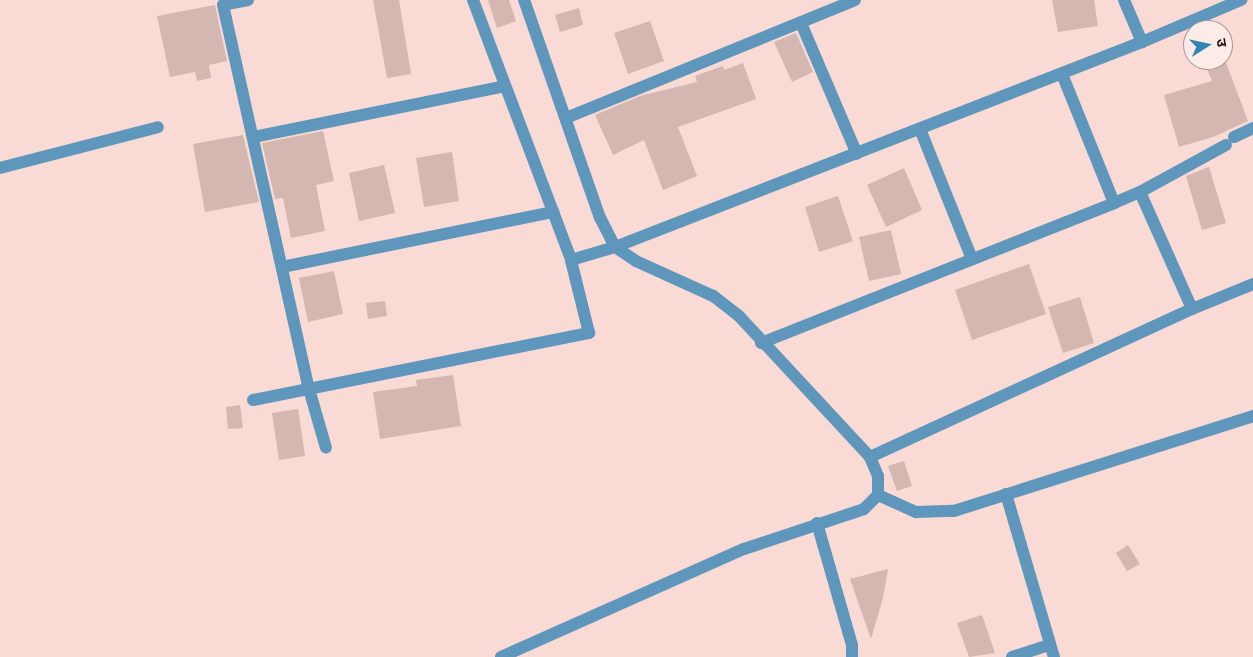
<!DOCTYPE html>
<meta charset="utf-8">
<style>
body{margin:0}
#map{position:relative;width:1253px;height:657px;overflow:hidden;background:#f9dad4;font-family:"Asap Condensed","Noto Sans Devanagari",sans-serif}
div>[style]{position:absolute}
.building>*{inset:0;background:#d4b7b1}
.minor>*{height:12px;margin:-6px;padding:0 6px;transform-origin:6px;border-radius:6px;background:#5e97bb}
span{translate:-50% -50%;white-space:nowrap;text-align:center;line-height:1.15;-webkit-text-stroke:4px #fdebe7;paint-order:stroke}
.north{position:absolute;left:1183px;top:20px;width:50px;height:50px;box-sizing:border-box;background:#fdebe7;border:1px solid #a59693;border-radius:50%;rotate:80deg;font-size:14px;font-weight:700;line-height:20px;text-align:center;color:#211614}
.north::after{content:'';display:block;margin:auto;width:18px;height:22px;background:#3286b6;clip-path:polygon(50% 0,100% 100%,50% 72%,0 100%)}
</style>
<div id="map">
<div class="building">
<i style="clip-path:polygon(373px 0,399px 0,411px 74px,387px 78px)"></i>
<i style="clip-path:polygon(488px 0,509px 0,516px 21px,497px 28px)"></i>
<i style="clip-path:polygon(1052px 0,1094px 0,1098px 26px,1058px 32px)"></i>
<i style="clip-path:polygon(215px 5px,227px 61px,209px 65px,211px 78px,197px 81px,195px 72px,170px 77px,157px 16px)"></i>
<i style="clip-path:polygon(579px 8px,583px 25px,560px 32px,555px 15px)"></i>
<i style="clip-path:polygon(650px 21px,664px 61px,628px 74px,614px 33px)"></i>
<i style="clip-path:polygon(796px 33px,813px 72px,792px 82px,774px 42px)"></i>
<i style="clip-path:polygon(1203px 60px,1225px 60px,1248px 121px,1213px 137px,1179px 147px,1164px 95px,1212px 81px)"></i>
<i style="clip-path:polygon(743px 63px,756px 99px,678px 127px,697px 176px,663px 190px,644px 140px,613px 155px,595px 115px,640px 96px,697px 82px,695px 76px,723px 66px,724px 70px)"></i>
<i style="clip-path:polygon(323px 131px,334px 181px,316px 185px,325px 231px,291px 238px,283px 198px,275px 199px,262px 143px)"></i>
<i style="clip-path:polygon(243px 135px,259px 202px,205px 212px,193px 144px)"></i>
<i style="clip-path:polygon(452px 152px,459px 201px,424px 207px,416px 158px)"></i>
<i style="clip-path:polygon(384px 165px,395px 213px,359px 221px,349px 173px)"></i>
<i style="clip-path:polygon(1209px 167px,1226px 223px,1202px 230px,1186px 176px)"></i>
<i style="clip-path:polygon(904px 168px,922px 210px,886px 227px,867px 185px)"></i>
<i style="clip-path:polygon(838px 196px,853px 241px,819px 252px,805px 207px)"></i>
<i style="clip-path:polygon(891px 230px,901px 274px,869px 281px,859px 237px)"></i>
<i style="clip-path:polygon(1029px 264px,1046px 314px,972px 340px,955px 290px)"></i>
<i style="clip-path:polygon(334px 271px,343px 314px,308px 322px,299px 278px)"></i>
<i style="clip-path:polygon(1080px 297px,1094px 343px,1063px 353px,1048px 307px)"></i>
<i style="clip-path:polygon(385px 301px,387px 316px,368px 319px,366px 303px)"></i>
<i style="clip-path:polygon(453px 375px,461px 426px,380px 439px,373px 392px,417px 386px,416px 380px)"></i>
<i style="clip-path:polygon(240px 405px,243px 428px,228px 429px,226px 407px)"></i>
<i style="clip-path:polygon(298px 409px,305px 456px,279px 460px,272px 413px)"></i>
<i style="clip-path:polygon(904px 461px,912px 486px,897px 491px,888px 466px)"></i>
<i style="clip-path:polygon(1128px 545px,1140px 564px,1127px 571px,1116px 553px)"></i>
<i style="clip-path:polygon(888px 569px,883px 598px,871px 639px,850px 579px)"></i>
<i style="clip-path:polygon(982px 615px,995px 653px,969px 657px,957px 623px)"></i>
</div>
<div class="minor">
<i style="left:248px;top:0;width:25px;rotate:169deg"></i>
<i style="left:223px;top:5px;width:394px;rotate:77.4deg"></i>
<i style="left:309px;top:389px;width:61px;rotate:73.9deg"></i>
<i style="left:473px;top:0;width:278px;rotate:69.3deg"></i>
<i style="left:1124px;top:0;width:46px;rotate:66.8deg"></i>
<i style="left:801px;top:23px;width:142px;rotate:66.9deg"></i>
<i style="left:1062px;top:74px;width:139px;rotate:68deg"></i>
<i style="left:1114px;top:203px;width:28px;rotate:-23deg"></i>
<i style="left:1140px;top:192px;width:98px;rotate:-28.7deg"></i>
<i style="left:566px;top:118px;width:312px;rotate:-22.2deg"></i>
<i style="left:920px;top:129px;width:140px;rotate:68.2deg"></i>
<i style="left:253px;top:137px;width:257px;rotate:-11.4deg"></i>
<i style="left:1234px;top:137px;width:21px;rotate:-25deg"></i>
<i style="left:0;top:168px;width:163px;rotate:-14.5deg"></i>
<i style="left:1140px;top:192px;width:128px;rotate:66deg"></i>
<i style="left:1192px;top:309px;width:66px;rotate:-22.3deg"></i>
<i style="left:282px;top:267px;width:277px;rotate:-11.5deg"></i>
<i style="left:761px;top:343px;width:380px;rotate:-21.6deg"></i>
<i style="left:253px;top:400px;width:343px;rotate:-11.3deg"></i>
<i style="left:589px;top:333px;width:75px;rotate:-103.9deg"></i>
<i style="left:571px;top:260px;width:46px;rotate:-16.5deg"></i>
<i style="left:615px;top:247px;width:565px;rotate:-21.26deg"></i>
<i style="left:1142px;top:42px;width:108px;rotate:-23deg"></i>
<i style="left:870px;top:457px;width:354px;rotate:-24.7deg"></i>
<i style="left:1006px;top:494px;width:170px;rotate:73.6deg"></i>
<i style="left:878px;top:495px;width:42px;rotate:24.1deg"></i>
<i style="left:916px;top:512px;width:38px;rotate:-2deg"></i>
<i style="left:954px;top:511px;width:314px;rotate:-17.6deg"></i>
<i style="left:817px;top:523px;width:127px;rotate:74deg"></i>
<i style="left:852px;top:645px;width:12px;rotate:90deg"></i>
<i style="left:501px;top:657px;width:266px;rotate:-24deg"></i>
<i style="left:744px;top:549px;width:126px;rotate:-18.4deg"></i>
<i style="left:864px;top:509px;width:20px;rotate:-45deg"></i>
<i style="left:878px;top:495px;width:19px;rotate:-90deg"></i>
<i style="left:878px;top:476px;width:21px;rotate:-113deg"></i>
<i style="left:870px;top:457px;width:192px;rotate:-132.9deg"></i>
<i style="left:739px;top:316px;width:33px;rotate:-142deg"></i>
<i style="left:713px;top:296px;width:85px;rotate:-155.6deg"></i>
<i style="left:636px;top:261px;width:25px;rotate:-146deg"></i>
<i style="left:615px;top:247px;width:33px;rotate:-117deg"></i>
<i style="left:600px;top:218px;width:231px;rotate:-109.2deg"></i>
<i style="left:1012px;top:657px;width:40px;rotate:-18deg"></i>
</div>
<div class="north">उ</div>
</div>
